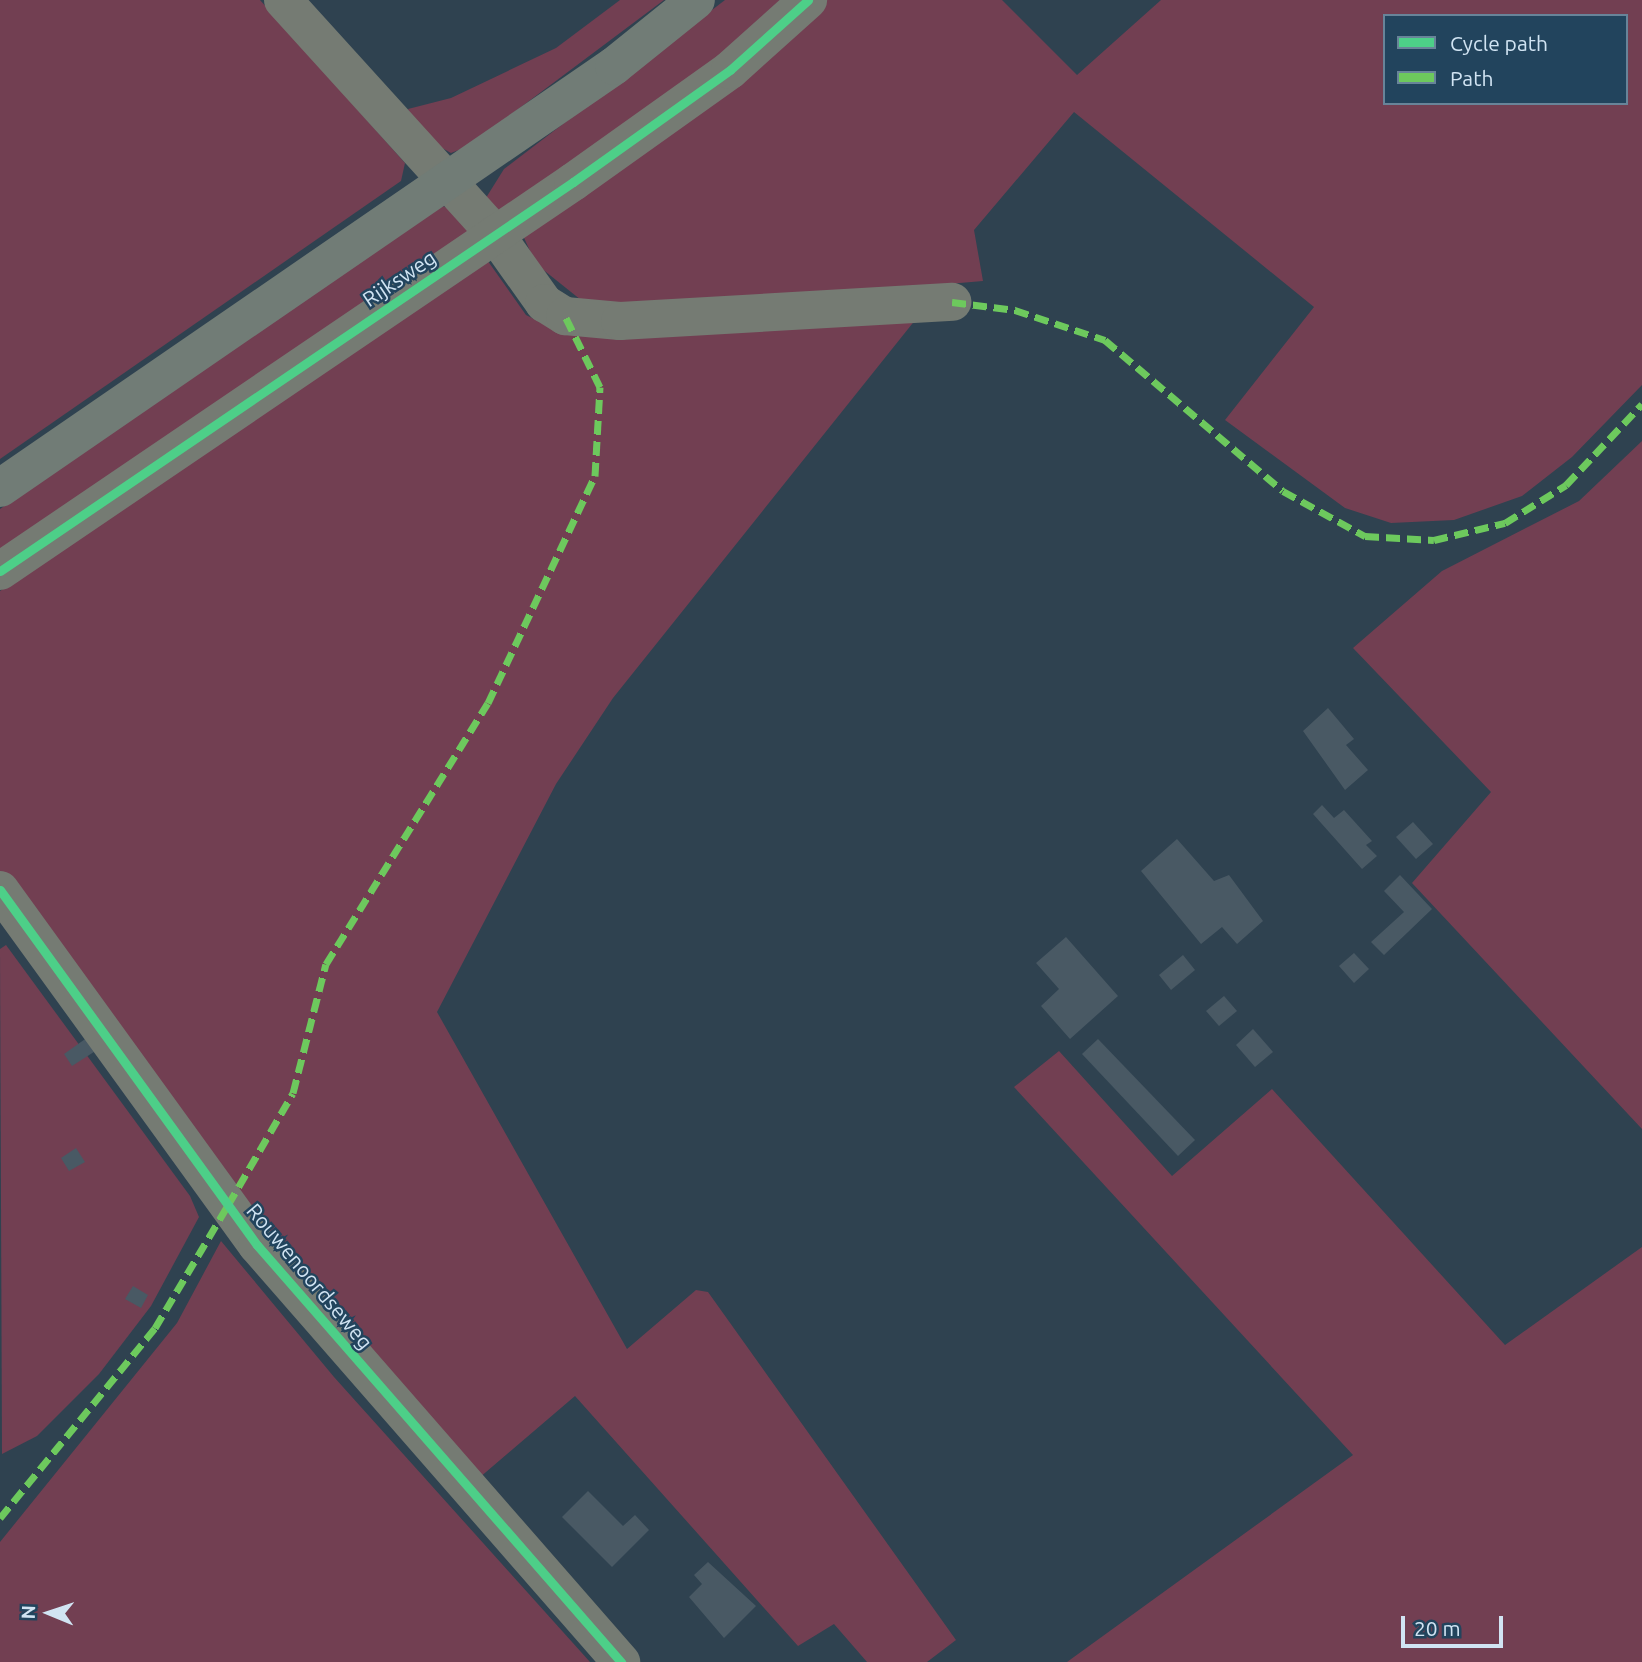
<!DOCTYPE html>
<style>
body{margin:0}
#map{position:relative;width:1642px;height:1662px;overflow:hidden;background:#2f4250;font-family:Ubuntu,sans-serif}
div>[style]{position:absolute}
.green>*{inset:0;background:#723f52}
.building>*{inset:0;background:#495964}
.street>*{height:38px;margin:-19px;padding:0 19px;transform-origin:19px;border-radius:19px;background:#757b73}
.primary>*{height:38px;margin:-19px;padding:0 19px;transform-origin:19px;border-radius:19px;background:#717c76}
.quiet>*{height:7px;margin-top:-3.5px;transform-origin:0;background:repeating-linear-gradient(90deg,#6dc95d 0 14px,transparent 0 21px)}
.cycleway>*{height:9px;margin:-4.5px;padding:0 4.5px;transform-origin:4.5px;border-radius:4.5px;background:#4dcf88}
span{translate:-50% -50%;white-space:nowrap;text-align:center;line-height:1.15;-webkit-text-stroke:5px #22445d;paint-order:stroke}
.street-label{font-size:21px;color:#d1e4f3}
.legend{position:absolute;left:1383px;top:14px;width:245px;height:91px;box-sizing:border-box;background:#22445d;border:2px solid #688499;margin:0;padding:9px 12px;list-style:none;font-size:21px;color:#d1e4f3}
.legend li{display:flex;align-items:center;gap:14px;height:35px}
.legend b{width:35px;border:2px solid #688499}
.north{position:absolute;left:14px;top:1578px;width:70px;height:70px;-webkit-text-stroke:5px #22445d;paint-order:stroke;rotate:272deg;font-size:19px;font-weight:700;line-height:28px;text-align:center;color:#d1e4f3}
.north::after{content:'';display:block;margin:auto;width:24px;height:32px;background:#d1e4f3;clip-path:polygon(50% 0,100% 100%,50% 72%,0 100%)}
.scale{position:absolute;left:1401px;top:1616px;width:102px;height:32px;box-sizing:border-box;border:4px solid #d1e4f3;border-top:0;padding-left:9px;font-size:21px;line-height:24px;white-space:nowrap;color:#d1e4f3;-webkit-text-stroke:5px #22445d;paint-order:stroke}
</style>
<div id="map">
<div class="green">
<i style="clip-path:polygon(0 0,260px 0,405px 163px,401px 181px,0 459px)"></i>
<i style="clip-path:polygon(620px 0,664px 0,469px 146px,451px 153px,419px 135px,408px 109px,451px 98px,556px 48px)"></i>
<i style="clip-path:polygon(725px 0,790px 0,685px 88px,500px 211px,484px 201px,504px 169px)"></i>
<i style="clip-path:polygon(evenodd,821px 0,1002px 0,1077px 75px,1161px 0,1642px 0,1642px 385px,1572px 457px,1522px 496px,1454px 520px,1391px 523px,1345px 508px,1225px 420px,1314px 307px,1074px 112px,974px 230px,983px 281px,634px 311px,581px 300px,536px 264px,520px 229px,821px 0,1385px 16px,1626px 16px,1626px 103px,1385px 103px,1385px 16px)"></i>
<i style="clip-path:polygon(440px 205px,458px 212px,478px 234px,0 566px,0 509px)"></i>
<i style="clip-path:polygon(485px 257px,526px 315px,546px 325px,920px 314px,613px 698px,556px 784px,437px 1012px,627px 1349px,696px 1290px,708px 1292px,956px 1640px,927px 1662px,867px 1662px,834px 1624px,798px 1646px,575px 1396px,472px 1484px,396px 1401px,0 879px,0 591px)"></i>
<i style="clip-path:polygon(1642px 441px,1642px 1129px,1412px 883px,1491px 792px,1353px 648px,1442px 571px,1579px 501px)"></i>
<i style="clip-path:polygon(6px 945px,190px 1196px,199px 1217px,151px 1306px,99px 1374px,37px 1436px,2px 1454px,0 949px)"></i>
<i style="clip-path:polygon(1059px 1051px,1172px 1176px,1272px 1089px,1505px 1345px,1642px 1247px,1642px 1662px,1067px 1662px,1353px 1455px,1014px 1087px)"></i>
<i style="clip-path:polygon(221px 1241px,334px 1377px,590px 1662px,0 1662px,0 1542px,177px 1323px)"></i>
</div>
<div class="building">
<i style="clip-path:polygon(1328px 708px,1354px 739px,1346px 745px,1368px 770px,1345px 790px,1303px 731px)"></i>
<i style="clip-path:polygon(1322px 805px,1334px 818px,1344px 810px,1372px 841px,1366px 845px,1377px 856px,1362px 869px,1313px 814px)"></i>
<i style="clip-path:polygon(1413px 822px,1433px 844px,1416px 859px,1396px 837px)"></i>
<i style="clip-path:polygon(1177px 839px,1214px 881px,1229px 875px,1263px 921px,1237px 944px,1222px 927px,1201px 944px,1141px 871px)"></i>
<i style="clip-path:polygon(1400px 875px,1432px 909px,1384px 955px,1371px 942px,1404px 912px,1384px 891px)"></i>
<i style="clip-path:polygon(1066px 937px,1118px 996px,1070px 1039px,1041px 1006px,1059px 989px,1036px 963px)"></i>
<i style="clip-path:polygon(1354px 953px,1369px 969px,1354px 983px,1339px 966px)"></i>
<i style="clip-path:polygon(1183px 955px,1195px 970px,1171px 990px,1159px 975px)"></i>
<i style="clip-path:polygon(1224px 996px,1237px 1011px,1219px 1026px,1206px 1011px)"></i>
<i style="clip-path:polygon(1253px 1029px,1273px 1052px,1255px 1067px,1236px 1045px)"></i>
<i style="clip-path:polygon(88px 1037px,97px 1050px,72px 1066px,64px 1054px)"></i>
<i style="clip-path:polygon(1098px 1039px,1195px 1140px,1178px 1156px,1082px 1054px)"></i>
<i style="clip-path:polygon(76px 1148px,85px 1162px,69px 1171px,61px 1158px)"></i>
<i style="clip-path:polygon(133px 1286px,148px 1295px,141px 1308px,125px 1299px)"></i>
<i style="clip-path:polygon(588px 1491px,623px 1526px,635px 1515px,649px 1530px,612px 1567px,562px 1517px)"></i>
<i style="clip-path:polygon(708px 1562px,756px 1606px,724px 1638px,689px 1597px,702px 1584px,694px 1575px)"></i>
</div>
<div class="street">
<i style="left:283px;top:0;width:316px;rotate:47.8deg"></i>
<i style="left:495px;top:234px;width:85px;rotate:54.6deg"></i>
<i style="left:544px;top:303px;width:25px;rotate:32deg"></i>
<i style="left:565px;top:316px;width:55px;rotate:5.2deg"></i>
<i style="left:620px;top:321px;width:333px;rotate:-3.3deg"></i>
<i style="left:0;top:571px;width:693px;rotate:-34.17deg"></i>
<i style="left:573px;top:182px;width:193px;rotate:-35.5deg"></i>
<i style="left:730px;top:70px;width:105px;rotate:-41.9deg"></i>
<i style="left:0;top:890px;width:438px;rotate:54.1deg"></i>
<i style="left:257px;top:1245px;width:554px;rotate:48.88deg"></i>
</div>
<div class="primary">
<i style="left:0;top:488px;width:745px;rotate:-34.5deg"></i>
<i style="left:614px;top:66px;width:105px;rotate:-38.8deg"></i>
</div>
<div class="quiet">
<i style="left:952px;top:302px;width:64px;rotate:7.2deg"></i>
<i style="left:1015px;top:310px;width:95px;rotate:18.4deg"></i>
<i style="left:1105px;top:340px;width:233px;rotate:40.3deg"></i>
<i style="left:1283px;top:491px;width:94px;rotate:28.8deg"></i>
<i style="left:1365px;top:536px;width:69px;rotate:3.3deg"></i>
<i style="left:1434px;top:540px;width:73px;rotate:-13.5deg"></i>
<i style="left:1505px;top:523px;width:72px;rotate:-31.9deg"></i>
<i style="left:1566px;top:485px;width:111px;rotate:-46.8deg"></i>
<i style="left:0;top:1518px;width:245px;rotate:-50.8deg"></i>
<i style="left:155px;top:1328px;width:143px;rotate:-59.3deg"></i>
<i style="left:228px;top:1205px;width:129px;rotate:-59.9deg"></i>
<i style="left:293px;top:1093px;width:133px;rotate:-75.7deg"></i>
<i style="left:326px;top:964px;width:307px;rotate:-58.2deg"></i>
<i style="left:488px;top:703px;width:251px;rotate:-64.8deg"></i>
<i style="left:595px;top:476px;width:89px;rotate:-86.8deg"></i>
<i style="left:600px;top:387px;width:79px;rotate:-116.2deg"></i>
</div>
<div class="cycleway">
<i style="left:0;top:571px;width:693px;rotate:-34.17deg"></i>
<i style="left:573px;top:182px;width:193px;rotate:-35.5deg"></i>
<i style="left:730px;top:70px;width:105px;rotate:-41.9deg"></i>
<i style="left:0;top:890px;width:438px;rotate:54.1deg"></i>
<i style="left:257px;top:1245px;width:554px;rotate:48.88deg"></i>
</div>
<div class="street-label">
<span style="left:399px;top:278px;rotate:-34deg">Rijksweg</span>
<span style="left:310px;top:1276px;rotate:50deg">Rouwenoordseweg</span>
</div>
<ul class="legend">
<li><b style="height:9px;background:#4dcf88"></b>Cycle path</li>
<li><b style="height:9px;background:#6dc95d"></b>Path</li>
</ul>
<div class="north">N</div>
<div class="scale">20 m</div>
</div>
